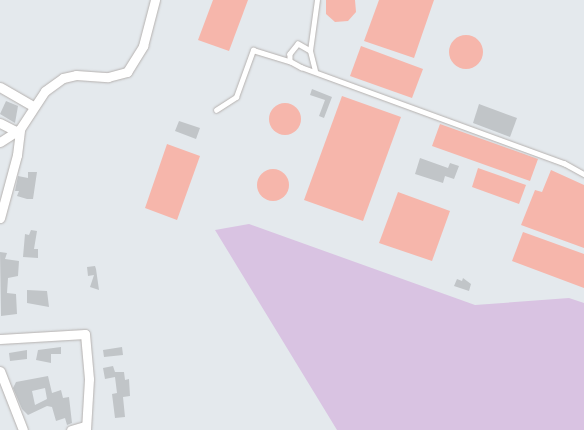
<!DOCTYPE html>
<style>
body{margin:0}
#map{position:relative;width:584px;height:430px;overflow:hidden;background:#e4e9ed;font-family:Jost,sans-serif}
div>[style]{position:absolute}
.green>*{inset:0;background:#d9c3e2}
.water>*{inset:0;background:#f6b6ab}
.round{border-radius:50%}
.building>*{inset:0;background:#c1c5c8}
.roads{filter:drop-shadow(0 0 1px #b5b1af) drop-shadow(0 0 1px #b5b1af)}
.service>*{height:4.5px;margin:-2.25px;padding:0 2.25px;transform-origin:2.25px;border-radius:2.25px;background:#fff}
.minor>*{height:9px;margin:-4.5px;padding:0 4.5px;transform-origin:4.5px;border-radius:4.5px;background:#fff}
span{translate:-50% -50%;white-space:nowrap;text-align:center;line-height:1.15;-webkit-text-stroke:4px #fff;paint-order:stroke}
</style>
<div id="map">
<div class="green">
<i style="clip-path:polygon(249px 224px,475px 305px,569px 298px,584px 303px,584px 430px,337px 430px,215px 230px)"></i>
</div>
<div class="water">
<i style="clip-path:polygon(213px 0,248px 0,229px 51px,198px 40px)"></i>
<i style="clip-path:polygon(326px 0,355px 0,356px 12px,348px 21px,335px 22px,326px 14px)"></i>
<i style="clip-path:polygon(379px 0,434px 0,414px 58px,364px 41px)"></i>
<i class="round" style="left:449px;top:35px;width:34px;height:34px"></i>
<i style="clip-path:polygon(361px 46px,423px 69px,412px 98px,350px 76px)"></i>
<i style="clip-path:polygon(342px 96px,401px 117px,363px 221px,304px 200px)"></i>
<i class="round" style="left:269px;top:103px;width:32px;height:32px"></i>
<i style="clip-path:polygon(440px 124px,538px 159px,530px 181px,432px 146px)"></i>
<i style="clip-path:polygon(167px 144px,200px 156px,177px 220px,145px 208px)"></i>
<i style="clip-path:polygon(478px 168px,526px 185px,519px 204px,472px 187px)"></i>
<i class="round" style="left:257px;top:169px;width:32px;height:32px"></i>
<i style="clip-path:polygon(551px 170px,584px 185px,584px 248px,521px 225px,535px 190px,542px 192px)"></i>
<i style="clip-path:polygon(398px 192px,450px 211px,432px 261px,379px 243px)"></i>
<i style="clip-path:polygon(523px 232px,584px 254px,584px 288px,512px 261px)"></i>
</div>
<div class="building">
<i style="clip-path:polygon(312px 89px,332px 97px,324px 118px,319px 116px,325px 100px,310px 95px)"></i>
<i style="clip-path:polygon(6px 101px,18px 106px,15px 123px,0 114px)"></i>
<i style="clip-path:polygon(479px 104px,517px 118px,510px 137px,473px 123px)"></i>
<i style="clip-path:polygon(179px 121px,200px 128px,196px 139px,175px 131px)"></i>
<i style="clip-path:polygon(420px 158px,448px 168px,450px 163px,459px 166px,454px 179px,445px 176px,443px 183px,415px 174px)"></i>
<i style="clip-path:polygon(28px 172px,37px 172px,33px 199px,27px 199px,17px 196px,19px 191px,15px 191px,18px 176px,28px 178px)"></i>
<i style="clip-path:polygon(31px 230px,37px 231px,34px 249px,38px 249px,38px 258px,23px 257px,25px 234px,29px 235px)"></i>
<i style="clip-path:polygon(0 252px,7px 253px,5px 259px,19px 261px,18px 276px,8px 278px,7px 293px,16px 294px,17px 314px,1px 316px)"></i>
<i style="clip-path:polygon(95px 266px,96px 269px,99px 290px,90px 287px,94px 275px,88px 276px,87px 267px)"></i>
<i style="clip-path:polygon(463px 278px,471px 284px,469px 291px,454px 286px,457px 279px,462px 281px)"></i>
<i style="clip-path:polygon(27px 290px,47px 291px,49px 307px,27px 303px)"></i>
<i style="clip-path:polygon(61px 347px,61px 354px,51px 354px,51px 363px,36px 360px,38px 350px)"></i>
<i style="clip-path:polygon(122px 347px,123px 355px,104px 357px,103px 350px)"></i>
<i style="clip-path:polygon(27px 350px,27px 359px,10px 361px,9px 353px)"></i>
<i style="clip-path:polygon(113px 366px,115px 372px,124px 372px,125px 380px,129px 379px,130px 396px,123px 397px,125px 417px,115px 418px,112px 394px,117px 393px,115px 377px,105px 379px,103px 368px)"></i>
<i style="clip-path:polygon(evenodd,48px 376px,52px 393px,61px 390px,63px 398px,69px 397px,72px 423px,67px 425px,65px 418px,56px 421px,52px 407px,47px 406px,28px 415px,22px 409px,13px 388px,16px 382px,48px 376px,45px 388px,47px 399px,35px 405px,32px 391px,45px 388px)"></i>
</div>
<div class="roads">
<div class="service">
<i style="left:310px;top:51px;width:51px;rotate:-82.2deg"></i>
<i style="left:315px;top:71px;width:21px;rotate:-104deg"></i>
<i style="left:310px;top:51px;width:14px;rotate:-150deg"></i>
<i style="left:298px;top:44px;width:13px;rotate:129deg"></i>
<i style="left:290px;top:54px;width:7px;rotate:90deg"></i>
<i style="left:290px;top:61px;width:13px;rotate:29deg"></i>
<i style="left:301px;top:67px;width:280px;rotate:20.1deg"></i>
<i style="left:564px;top:163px;width:23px;rotate:29deg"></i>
<i style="left:216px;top:110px;width:24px;rotate:-33deg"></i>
<i style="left:236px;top:97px;width:50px;rotate:-70.1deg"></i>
<i style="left:253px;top:50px;width:39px;rotate:17deg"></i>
</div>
<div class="minor">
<i style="left:0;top:87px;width:38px;rotate:30deg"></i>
<i style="left:0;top:123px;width:16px;rotate:27deg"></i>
<i style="left:0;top:142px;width:24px;rotate:-33deg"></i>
<i style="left:20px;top:129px;width:45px;rotate:-56.7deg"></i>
<i style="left:45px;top:91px;width:22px;rotate:-36deg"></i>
<i style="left:63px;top:78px;width:13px;rotate:-13deg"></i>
<i style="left:76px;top:75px;width:32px;rotate:4deg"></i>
<i style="left:108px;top:77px;width:20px;rotate:-15deg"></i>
<i style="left:127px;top:72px;width:31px;rotate:-58deg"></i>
<i style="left:143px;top:46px;width:48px;rotate:-75.4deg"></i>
<i style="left:0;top:218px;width:65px;rotate:-74.9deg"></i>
<i style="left:17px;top:155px;width:26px;rotate:-83deg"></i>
<i style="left:0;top:339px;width:85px;rotate:-3.4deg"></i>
<i style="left:85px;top:334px;width:45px;rotate:84.9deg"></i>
<i style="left:89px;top:379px;width:51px;rotate:93.4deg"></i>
<i style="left:0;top:371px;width:63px;rotate:68.7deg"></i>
<i style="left:71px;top:430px;width:15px;rotate:-16deg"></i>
</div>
</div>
</div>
